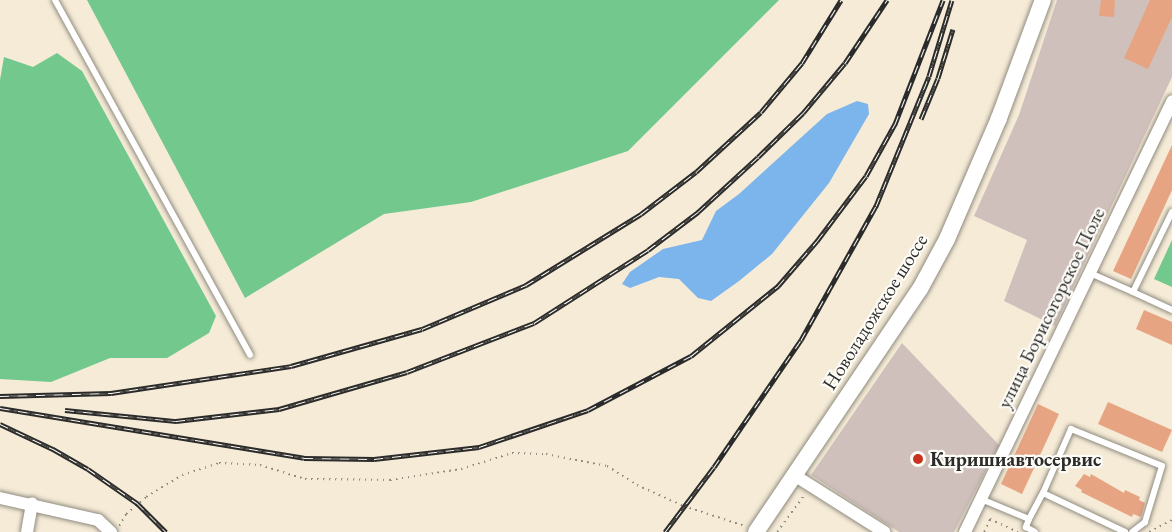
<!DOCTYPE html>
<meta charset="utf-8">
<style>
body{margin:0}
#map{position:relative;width:1172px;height:532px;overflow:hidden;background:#f5ebd6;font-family:"EB Garamond",serif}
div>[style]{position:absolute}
.industrial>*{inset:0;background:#cfc0bb}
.green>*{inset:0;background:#72c88d}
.water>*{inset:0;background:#7cb4ec}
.building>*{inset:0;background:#e6a483}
.path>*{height:1.5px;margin-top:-0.75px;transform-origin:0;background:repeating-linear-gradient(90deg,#908b80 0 1.5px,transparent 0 6px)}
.roads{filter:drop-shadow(0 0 2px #908b80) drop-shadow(0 0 2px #908b80)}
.lane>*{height:6px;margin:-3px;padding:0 3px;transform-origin:3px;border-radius:3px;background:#fff}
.street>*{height:12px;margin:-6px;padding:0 6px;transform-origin:6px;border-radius:6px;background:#fff}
.secondary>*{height:16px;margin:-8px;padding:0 8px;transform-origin:8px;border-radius:8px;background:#fff}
.rail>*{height:5px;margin-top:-2.5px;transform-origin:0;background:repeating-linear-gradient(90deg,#fdfcf7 0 9px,#2b2b2b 0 18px);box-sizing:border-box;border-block:2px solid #2b2b2b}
.dots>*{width:16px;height:16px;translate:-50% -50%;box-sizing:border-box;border:3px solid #fdfcf7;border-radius:50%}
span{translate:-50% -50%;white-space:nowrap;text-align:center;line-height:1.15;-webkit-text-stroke:4.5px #fdfcf7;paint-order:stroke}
.street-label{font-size:20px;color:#2b2b2b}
.poi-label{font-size:20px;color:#2b2b2b;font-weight:700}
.left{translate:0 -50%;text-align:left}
</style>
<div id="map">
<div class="industrial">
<i style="clip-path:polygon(1057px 0,1172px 0,1172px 77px,1055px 326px,1004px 301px,1027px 240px,974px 216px,1019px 115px)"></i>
<i style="clip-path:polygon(902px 343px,999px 445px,954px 532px,899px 532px,811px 475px)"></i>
</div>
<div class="green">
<i style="clip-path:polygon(87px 0,779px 0,628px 151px,471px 202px,384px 214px,245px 298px)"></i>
<i style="clip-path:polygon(57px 53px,82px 71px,216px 316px,209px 333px,167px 358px,110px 358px,51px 382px,0 379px,0 80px,4px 57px,33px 67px)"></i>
<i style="clip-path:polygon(1172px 240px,1172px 287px,1154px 279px)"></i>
</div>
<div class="water">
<i style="clip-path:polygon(857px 101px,868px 104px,869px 114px,829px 183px,772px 254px,739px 281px,711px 301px,698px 298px,679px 279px,659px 277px,630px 288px,622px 284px,630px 272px,663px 249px,702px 240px,716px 211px,739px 194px,827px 114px)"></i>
</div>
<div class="building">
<i style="clip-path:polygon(1101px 0,1115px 0,1114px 17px,1099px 16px)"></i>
<i style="clip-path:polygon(1150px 0,1172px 0,1172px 17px,1148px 69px,1124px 58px)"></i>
<i style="clip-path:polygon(1172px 145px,1172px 190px,1131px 279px,1113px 271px)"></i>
<i style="clip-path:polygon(1144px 310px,1172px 322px,1172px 345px,1136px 329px)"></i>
<i style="clip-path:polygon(1108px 402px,1172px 430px,1162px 452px,1098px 424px)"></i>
<i style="clip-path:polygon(1038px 404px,1059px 414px,1022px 494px,1001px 484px)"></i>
<i style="clip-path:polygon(1084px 474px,1090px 477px,1091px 474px,1124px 493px,1125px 490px,1140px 497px,1139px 500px,1145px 503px,1141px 517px,1133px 514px,1132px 517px,1081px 492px,1082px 490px,1075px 486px)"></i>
</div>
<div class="path">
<i style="left:119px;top:526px;width:14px;rotate:-60deg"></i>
<i style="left:126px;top:514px;width:26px;rotate:-40deg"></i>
<i style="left:146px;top:497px;width:42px;rotate:-31.4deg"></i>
<i style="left:182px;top:475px;width:39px;rotate:-18deg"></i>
<i style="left:219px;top:463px;width:41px;rotate:2.8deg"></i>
<i style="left:260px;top:465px;width:47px;rotate:17.3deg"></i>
<i style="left:305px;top:479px;width:85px;rotate:0.7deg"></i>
<i style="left:390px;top:480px;width:72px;rotate:-8.8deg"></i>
<i style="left:461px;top:469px;width:53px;rotate:-17.4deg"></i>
<i style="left:512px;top:453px;width:34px;rotate:2deg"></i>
<i style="left:546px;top:454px;width:62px;rotate:11.1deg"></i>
<i style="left:607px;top:466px;width:36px;rotate:32deg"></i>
<i style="left:637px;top:485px;width:51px;rotate:24.1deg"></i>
<i style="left:684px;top:506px;width:64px;rotate:18.2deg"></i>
<i style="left:777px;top:532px;width:47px;rotate:-53.6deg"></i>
<i style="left:984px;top:532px;width:14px;rotate:-65deg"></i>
<i style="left:990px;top:519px;width:31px;rotate:25deg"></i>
<i style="left:1149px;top:532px;width:26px;rotate:-28deg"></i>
</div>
<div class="roads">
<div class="lane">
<i style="left:55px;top:0;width:405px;rotate:61.2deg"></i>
<i style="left:1172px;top:212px;width:89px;rotate:116deg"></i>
<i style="left:1133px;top:292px;width:43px;rotate:24.8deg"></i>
<i style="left:1090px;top:273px;width:47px;rotate:23.8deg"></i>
<i style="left:1043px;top:493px;width:70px;rotate:-66.4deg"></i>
<i style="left:1071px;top:429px;width:98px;rotate:22.1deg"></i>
<i style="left:1162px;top:466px;width:59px;rotate:106.9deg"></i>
<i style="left:1145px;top:522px;width:16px;rotate:142deg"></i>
<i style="left:981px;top:499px;width:52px;rotate:22.6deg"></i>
<i style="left:1029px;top:519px;width:30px;rotate:-62deg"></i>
<i style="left:1043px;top:493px;width:91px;rotate:25.4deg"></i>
<i style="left:1029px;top:519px;width:9px;rotate:111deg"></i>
<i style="left:1026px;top:527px;width:10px;rotate:29deg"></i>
</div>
<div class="street">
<i style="left:794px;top:475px;width:107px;rotate:32.3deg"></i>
<i style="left:0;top:498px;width:100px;rotate:12.7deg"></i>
<i style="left:98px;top:520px;width:18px;rotate:43deg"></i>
<i style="left:27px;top:532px;width:29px;rotate:-80deg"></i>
<i style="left:965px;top:532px;width:478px;rotate:-64.3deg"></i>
</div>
<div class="secondary">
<i style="left:756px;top:532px;width:293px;rotate:-56deg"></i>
<i style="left:920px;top:289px;width:57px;rotate:-61.6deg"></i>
<i style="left:947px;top:239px;width:132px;rotate:-66.7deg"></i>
<i style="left:999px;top:118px;width:126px;rotate:-69.6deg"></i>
</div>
</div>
<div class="rail">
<i style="left:921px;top:119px;width:44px;rotate:-67.5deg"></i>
<i style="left:938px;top:78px;width:51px;rotate:-73deg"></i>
<i style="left:0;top:396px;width:111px;rotate:-1.5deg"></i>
<i style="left:111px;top:393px;width:182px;rotate:-8.5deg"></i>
<i style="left:291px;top:366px;width:136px;rotate:-15.8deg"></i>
<i style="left:422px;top:329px;width:113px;rotate:-22.9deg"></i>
<i style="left:526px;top:285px;width:135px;rotate:-31.7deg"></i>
<i style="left:641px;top:214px;width:69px;rotate:-37.4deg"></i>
<i style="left:696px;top:172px;width:88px;rotate:-42.7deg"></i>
<i style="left:761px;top:112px;width:64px;rotate:-50.1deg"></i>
<i style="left:802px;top:63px;width:74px;rotate:-58.2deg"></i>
<i style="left:0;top:408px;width:308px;rotate:9.3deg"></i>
<i style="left:304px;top:458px;width:70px;rotate:0.8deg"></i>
<i style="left:374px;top:459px;width:106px;rotate:-6.5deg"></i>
<i style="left:479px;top:447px;width:115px;rotate:-18.7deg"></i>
<i style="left:588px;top:410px;width:116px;rotate:-27.7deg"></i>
<i style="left:691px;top:356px;width:112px;rotate:-38.8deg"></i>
<i style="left:778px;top:286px;width:60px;rotate:-49.1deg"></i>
<i style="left:817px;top:241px;width:81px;rotate:-53deg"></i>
<i style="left:866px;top:176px;width:60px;rotate:-60.9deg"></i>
<i style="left:895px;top:124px;width:133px;rotate:-68.8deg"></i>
<i style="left:65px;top:410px;width:112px;rotate:5.7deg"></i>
<i style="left:176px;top:421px;width:104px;rotate:-6.6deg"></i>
<i style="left:279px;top:409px;width:133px;rotate:-16.1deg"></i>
<i style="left:407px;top:372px;width:136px;rotate:-21.1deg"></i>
<i style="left:534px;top:323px;width:135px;rotate:-32.6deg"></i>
<i style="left:648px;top:250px;width:63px;rotate:-37.2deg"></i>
<i style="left:698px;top:212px;width:81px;rotate:-42.5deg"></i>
<i style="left:758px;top:157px;width:63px;rotate:-44.4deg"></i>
<i style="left:803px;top:113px;width:65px;rotate:-50deg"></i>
<i style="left:845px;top:63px;width:76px;rotate:-56.3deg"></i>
<i style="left:0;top:424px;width:59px;rotate:25.3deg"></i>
<i style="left:53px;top:449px;width:40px;rotate:29.7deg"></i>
<i style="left:88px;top:469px;width:60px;rotate:34.8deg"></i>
<i style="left:137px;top:503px;width:41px;rotate:45deg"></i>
<i style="left:665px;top:532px;width:81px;rotate:-53deg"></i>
<i style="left:714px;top:467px;width:154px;rotate:-55.6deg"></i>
<i style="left:801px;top:340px;width:154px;rotate:-60.8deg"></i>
<i style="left:876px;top:206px;width:140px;rotate:-67.8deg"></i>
<i style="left:929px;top:76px;width:79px;rotate:-73.2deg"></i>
</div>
<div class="dots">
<i style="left:918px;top:459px;background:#c8321e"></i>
</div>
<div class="street-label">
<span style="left:1051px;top:308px;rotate:-64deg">улица Борисогорское Поле</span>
<span style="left:875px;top:312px;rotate:-58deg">Новоладожское шоссе</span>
</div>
<div class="poi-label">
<span class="left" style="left:930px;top:459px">Киришиавтосервис</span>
</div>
</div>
